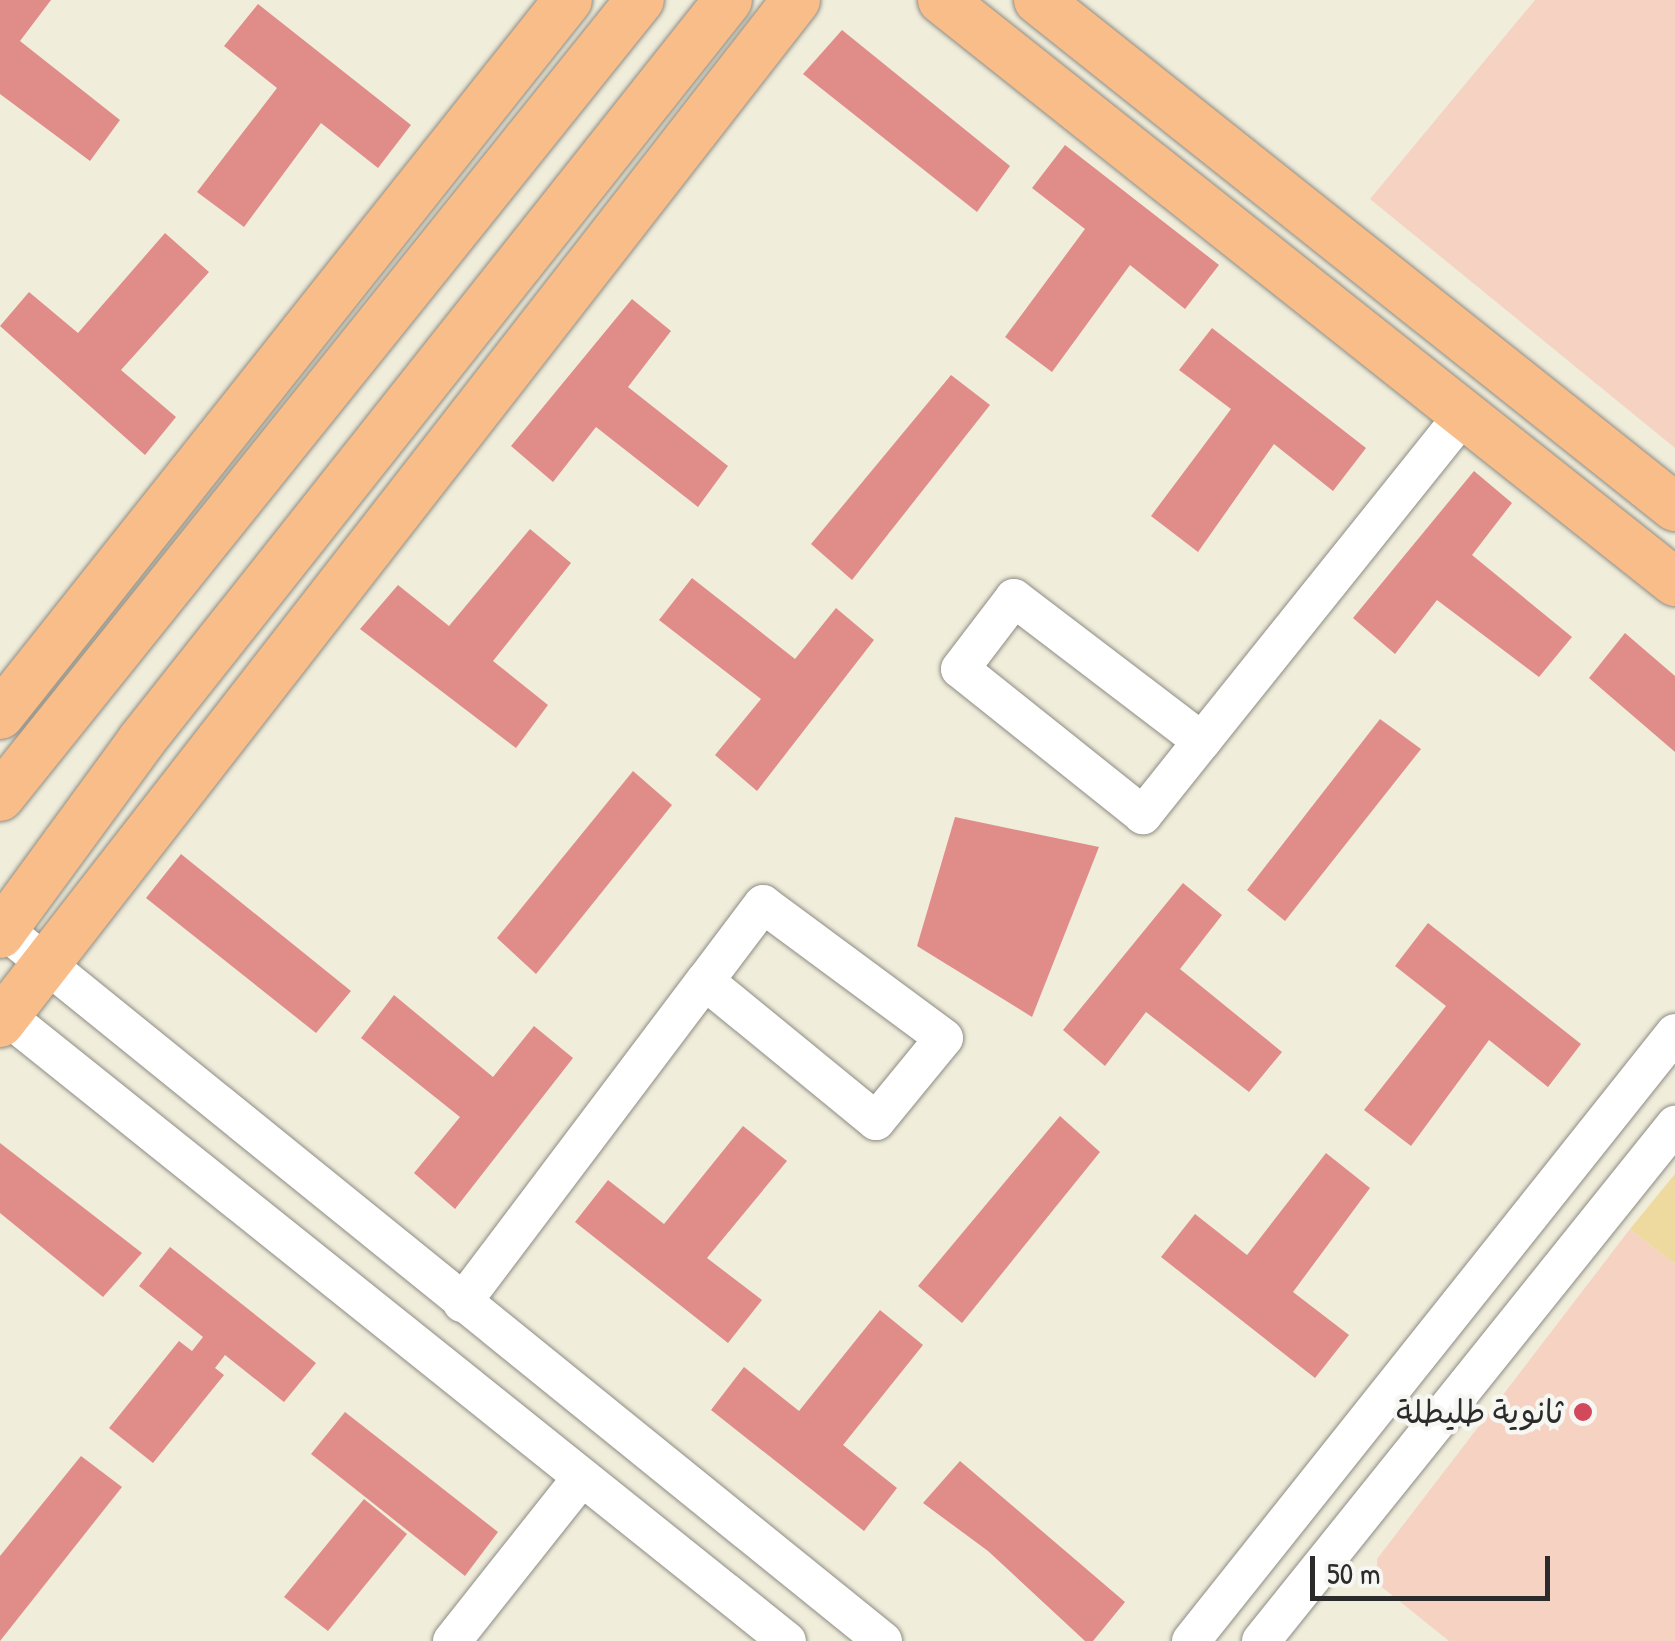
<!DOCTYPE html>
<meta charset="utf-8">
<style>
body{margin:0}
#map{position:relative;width:1675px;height:1641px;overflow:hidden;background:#f0eddb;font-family:"Patrick Hand","Playpen Sans Arabic",sans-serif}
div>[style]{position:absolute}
.built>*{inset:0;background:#f6d2c3}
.sand>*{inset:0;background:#eeda9e}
.building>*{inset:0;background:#e08d8a}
.roads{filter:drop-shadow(0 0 2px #8e8c83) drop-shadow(0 0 2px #8e8c83)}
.minor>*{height:38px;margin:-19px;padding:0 19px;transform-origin:19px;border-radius:19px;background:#fff}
.major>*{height:48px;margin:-24px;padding:0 24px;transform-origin:24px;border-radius:24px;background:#f8bd89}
.dots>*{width:28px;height:28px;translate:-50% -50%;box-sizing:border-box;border:5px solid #f6f6f2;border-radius:50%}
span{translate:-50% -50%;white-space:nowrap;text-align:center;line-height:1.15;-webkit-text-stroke:9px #f6f6f2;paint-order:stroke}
.poi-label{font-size:32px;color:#2b2b2b}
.right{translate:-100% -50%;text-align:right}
.scale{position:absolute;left:1310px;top:1556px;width:240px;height:45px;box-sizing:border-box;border:5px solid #2b2b2b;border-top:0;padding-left:12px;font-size:30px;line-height:35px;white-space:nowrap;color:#2b2b2b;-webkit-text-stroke:8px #f6f6f2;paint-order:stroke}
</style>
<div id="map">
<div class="built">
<i style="clip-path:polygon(1535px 0,1675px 0,1675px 448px,1370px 199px)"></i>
<i style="clip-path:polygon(1630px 1229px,1675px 1264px,1675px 1641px,1449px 1641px,1378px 1584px,1377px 1559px)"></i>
</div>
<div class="sand">
<i style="clip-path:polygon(1675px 1174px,1675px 1264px,1630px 1229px)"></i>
</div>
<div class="building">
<i style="clip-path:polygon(0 0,51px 0,20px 41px,120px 120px,90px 161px,0 94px)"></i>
<i style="clip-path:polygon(258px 4px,411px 125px,378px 168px,321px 123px,244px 227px,197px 192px,277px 88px,224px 46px)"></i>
<i style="clip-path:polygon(842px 30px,1010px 166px,977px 212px,803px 74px)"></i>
<i style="clip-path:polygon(1065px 145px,1219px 265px,1185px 309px,1130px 265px,1052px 372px,1005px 337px,1085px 229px,1032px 188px)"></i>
<i style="clip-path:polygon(165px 233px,209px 272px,121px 370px,176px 417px,145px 455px,0 326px,29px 292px,78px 333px)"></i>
<i style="clip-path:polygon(632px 299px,671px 331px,628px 387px,728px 466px,698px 507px,596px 427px,553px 482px,511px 446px)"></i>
<i style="clip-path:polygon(1212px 328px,1366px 448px,1333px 491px,1274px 444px,1198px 552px,1151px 516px,1231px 409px,1179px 370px)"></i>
<i style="clip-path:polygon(951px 375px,990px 405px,852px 580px,811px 544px)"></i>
<i style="clip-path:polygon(1474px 471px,1512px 503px,1472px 555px,1572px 637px,1539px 677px,1437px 600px,1395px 654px,1353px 618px)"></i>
<i style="clip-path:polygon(530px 529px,571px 563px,493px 661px,548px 705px,516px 748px,360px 629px,398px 585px,449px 626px)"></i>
<i style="clip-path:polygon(692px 578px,795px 659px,836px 608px,874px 640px,757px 791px,715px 755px,761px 699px,659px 620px)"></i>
<i style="clip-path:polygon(1625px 633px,1675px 676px,1675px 752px,1589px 678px)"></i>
<i style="clip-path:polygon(1380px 719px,1421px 749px,1285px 921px,1247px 890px)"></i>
<i style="clip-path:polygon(633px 771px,672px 805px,536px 974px,497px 938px)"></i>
<i style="clip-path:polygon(955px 817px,1099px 847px,1032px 1017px,917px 946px)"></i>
<i style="clip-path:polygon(181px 854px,351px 991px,316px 1033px,146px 898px)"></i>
<i style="clip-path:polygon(1183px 883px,1222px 915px,1180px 969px,1282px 1052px,1249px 1092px,1146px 1012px,1105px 1066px,1063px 1030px)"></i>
<i style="clip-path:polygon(1428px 923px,1581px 1044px,1548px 1087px,1489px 1040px,1411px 1146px,1364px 1110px,1446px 1006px,1395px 966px)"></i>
<i style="clip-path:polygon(394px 995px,493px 1077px,534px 1026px,573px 1058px,455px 1209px,414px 1173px,460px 1117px,361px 1038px)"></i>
<i style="clip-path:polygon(1060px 1116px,1100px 1152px,962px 1323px,918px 1286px)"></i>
<i style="clip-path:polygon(743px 1126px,787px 1161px,707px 1258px,762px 1300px,728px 1343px,575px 1222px,608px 1180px,664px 1224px)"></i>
<i style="clip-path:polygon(0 1143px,142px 1253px,103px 1297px,0 1213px)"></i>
<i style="clip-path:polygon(1326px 1153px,1370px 1188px,1293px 1292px,1349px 1335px,1315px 1378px,1161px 1257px,1195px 1214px,1247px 1255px)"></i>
<i style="clip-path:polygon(170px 1247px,316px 1363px,284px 1402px,225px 1355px,215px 1368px,224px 1375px,153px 1463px,109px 1428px,179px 1341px,192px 1351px,203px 1337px,139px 1286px)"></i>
<i style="clip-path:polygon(880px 1310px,923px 1345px,843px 1445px,897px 1488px,864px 1531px,711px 1410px,744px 1367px,799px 1411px)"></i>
<i style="clip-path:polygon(345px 1412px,498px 1532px,465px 1576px,311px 1454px)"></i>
<i style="clip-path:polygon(81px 1456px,122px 1487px,0 1641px,0 1556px)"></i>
<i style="clip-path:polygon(960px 1461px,1125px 1602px,1093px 1641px,1085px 1641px,988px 1551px,923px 1503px)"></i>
<i style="clip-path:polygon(364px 1499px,407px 1534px,328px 1631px,284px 1597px)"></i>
</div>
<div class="roads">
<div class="minor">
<i style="left:1202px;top:741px;width:95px;rotate:128.6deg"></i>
<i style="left:1143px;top:815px;width:234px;rotate:-141.4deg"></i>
<i style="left:960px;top:669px;width:89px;rotate:-52.7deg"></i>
<i style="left:1014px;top:598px;width:236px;rotate:37.3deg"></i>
<i style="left:1202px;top:741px;width:415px;rotate:-51.3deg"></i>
<i style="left:3px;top:929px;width:1132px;rotate:38.98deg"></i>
<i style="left:0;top:1011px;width:1008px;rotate:38.68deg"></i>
<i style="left:462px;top:1303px;width:403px;rotate:-53deg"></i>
<i style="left:705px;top:981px;width:221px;rotate:39.3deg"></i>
<i style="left:876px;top:1121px;width:107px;rotate:-50.7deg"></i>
<i style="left:944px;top:1038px;width:225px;rotate:-143.5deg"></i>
<i style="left:763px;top:904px;width:96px;rotate:127deg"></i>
<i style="left:452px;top:1641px;width:209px;rotate:-51.6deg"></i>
<i style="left:1191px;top:1641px;width:777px;rotate:-51.48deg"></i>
<i style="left:1261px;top:1641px;width:662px;rotate:-51.26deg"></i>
</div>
<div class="major">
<i style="left:942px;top:0;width:936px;rotate:38.45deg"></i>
<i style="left:1038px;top:0;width:814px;rotate:38.52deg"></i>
<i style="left:0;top:715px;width:913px;rotate:-51.54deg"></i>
<i style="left:0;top:797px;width:1022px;rotate:-51.24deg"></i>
<i style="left:0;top:934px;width:239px;rotate:-53.8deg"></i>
<i style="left:141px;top:741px;width:945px;rotate:-51.61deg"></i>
<i style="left:0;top:1023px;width:1296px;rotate:-52.11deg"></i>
</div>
</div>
<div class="dots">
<i style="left:1583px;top:1412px;background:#d1495b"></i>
</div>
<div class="poi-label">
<span class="right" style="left:1563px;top:1412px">ثانوية طليطلة</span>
</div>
<div class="scale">50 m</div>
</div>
